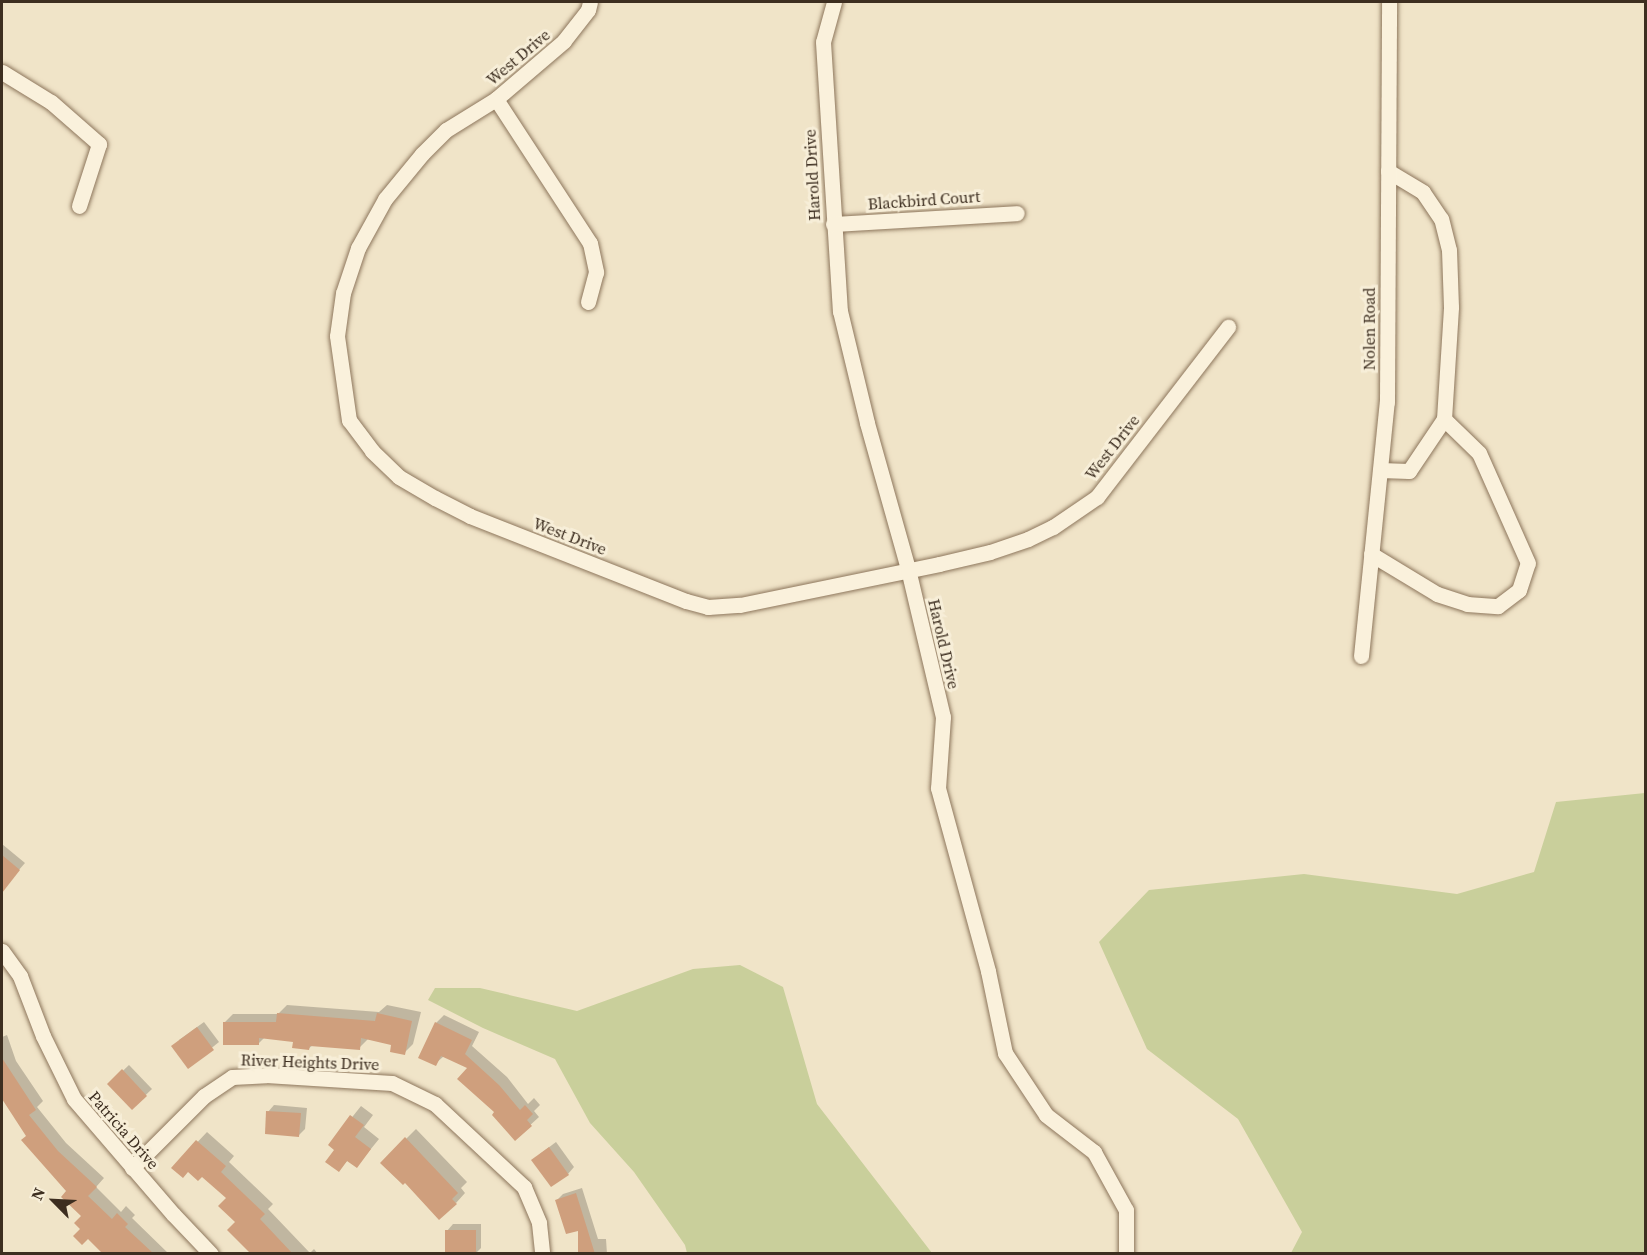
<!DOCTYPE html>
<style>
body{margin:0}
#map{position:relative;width:1647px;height:1255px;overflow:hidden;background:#f0e4c8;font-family:"Source Serif 4",serif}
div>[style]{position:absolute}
.green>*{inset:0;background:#c9cf9b}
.shadow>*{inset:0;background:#0003}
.building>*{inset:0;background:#cf9f7d}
.roads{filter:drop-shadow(0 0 2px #8d765c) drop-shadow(0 0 2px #8d765c)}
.minor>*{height:15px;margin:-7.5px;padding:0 7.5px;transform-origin:7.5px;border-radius:7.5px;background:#faf1dc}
span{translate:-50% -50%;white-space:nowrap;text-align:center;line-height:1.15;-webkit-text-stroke:6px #f7eed8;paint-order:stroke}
.street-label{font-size:16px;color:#3d2e20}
.frame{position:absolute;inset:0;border:3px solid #3d2e20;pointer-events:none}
.north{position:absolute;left:24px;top:1171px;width:60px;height:60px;-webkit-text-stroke:4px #f7eed8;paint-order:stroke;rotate:294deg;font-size:16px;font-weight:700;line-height:24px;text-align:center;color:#3d2e20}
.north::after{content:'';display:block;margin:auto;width:21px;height:27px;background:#3d2e20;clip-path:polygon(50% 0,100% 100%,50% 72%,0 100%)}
</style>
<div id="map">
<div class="green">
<i style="clip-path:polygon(1645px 793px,1645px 1253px,1291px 1253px,1302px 1232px,1238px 1119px,1147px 1049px,1099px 942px,1149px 890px,1304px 874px,1457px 894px,1534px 872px,1556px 802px)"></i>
<i style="clip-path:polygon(740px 965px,783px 987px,817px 1104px,932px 1253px,687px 1253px,685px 1245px,634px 1172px,590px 1123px,555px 1059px,483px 1028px,428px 1000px,435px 988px,480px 988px,577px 1011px,693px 969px)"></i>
</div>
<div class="shadow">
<i style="clip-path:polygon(2px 844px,25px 863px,4px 887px,2px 885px)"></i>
<i style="clip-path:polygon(287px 1005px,379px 1012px,387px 1005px,421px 1012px,413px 1044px,404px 1053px,393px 1043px,368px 1039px,359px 1048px,313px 1045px,308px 1049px,295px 1041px,265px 1037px,259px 1043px,224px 1023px,233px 1014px,278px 1014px)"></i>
<i style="clip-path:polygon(444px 1015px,479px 1032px,472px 1046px,507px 1077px,528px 1104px,534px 1098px,540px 1105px,534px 1111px,539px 1117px,515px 1139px,470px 1068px,444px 1056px,435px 1064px,436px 1023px)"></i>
<i style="clip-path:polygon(204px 1022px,219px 1042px,188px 1067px,179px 1040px)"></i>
<i style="clip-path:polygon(7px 1035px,16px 1061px,43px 1101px,37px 1107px,66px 1143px,104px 1178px,96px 1187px,121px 1212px,126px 1206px,135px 1215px,132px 1218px,169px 1254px,115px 1254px,88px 1237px,83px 1229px,84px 1215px,2px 1096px,2px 1037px)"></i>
<i style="clip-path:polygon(129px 1065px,152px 1089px,132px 1108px,109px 1084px)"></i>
<i style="clip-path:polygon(274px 1105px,307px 1108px,305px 1129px,299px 1135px,268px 1112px)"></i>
<i style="clip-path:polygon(361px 1106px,373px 1115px,364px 1127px,379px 1139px,357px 1166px,348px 1160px,339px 1170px,336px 1149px,330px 1145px)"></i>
<i style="clip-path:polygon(416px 1129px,467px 1182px,461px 1188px,465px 1193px,456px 1203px,405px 1181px,382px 1163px)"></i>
<i style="clip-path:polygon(207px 1132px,234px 1156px,229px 1162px,273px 1204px,268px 1209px,310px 1253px,314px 1249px,318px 1254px,251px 1254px,228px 1198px,202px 1175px,173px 1168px)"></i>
<i style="clip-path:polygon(556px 1142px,574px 1167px,568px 1174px,540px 1154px)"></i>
<i style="clip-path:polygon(582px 1188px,598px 1239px,606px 1239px,607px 1254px,580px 1254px,579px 1228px,557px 1200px,563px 1194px)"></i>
<i style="clip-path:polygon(453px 1224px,481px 1224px,481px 1248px,475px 1254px,447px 1231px)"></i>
</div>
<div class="building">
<i style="clip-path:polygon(2px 855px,20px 870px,2px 893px)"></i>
<i style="clip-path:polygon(277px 1013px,375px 1021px,377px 1013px,412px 1021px,405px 1055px,390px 1052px,391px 1045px,361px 1038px,360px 1050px,310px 1046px,309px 1050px,292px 1048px,293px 1042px,259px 1038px,259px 1045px,223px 1045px,223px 1022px,276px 1022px)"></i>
<i style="clip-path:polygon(435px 1022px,472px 1040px,465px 1054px,499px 1085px,520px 1110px,525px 1105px,533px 1114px,527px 1120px,532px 1126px,515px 1141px,492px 1115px,494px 1112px,457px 1079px,467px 1068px,441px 1056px,436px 1066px,418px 1058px)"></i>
<i style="clip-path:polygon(197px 1027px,214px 1050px,188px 1069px,171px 1046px)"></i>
<i style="clip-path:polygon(2px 1058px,36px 1110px,29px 1115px,58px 1151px,97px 1187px,88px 1196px,112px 1219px,117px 1213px,128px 1224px,125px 1227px,154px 1254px,103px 1254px,88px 1239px,82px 1245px,73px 1236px,80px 1229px,74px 1223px,81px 1216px,61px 1197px,66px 1191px,21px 1140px,26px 1136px,2px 1099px)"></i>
<i style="clip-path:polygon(122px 1069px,147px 1096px,132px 1110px,107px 1084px)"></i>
<i style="clip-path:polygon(266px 1111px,301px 1113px,299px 1137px,265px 1134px)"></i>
<i style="clip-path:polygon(350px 1115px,364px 1125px,355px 1137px,371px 1149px,357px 1168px,347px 1161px,339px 1172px,325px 1162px,334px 1150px,328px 1145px)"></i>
<i style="clip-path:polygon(405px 1137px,458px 1193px,452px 1199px,457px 1204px,439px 1220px,405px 1183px,403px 1185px,380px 1163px)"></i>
<i style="clip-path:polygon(196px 1140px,226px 1166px,221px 1172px,265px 1214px,260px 1219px,293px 1254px,251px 1254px,227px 1230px,235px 1222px,218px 1206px,226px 1198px,202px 1177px,198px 1181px,188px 1172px,183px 1178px,171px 1168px)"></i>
<i style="clip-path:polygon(549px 1147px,569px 1175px,551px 1187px,531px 1160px)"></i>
<i style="clip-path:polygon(576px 1193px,587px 1228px,595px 1254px,578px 1254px,578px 1231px,566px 1234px,555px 1200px)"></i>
<i style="clip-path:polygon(445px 1230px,476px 1230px,476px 1254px,445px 1254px)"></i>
</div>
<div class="roads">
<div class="minor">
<i style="left:590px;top:2px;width:8px;rotate:104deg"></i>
<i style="left:588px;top:10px;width:39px;rotate:128deg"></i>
<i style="left:564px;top:41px;width:89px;rotate:139.5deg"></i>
<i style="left:496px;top:99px;width:59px;rotate:148.2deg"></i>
<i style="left:446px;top:130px;width:34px;rotate:135deg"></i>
<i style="left:422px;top:154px;width:58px;rotate:129.4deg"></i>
<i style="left:385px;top:199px;width:56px;rotate:118.9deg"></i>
<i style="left:358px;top:248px;width:47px;rotate:108.4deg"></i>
<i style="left:343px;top:293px;width:43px;rotate:97.9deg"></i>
<i style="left:337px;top:336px;width:85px;rotate:81.9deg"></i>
<i style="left:349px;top:420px;width:39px;rotate:53deg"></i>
<i style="left:372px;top:451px;width:37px;rotate:44deg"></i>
<i style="left:399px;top:477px;width:42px;rotate:30.3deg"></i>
<i style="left:435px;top:498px;width:39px;rotate:27deg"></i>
<i style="left:470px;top:516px;width:232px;rotate:21.5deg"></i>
<i style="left:686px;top:601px;width:23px;rotate:15deg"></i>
<i style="left:708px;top:607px;width:32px;rotate:-4deg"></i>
<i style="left:740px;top:605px;width:203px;rotate:-11.6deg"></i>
<i style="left:939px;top:564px;width:52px;rotate:-13.2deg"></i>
<i style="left:990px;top:552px;width:40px;rotate:-18.9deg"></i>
<i style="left:1028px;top:539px;width:28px;rotate:-26deg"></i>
<i style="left:1053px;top:527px;width:53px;rotate:-34.3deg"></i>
<i style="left:1097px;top:497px;width:215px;rotate:-52.4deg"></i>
<i style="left:834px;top:2px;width:41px;rotate:105.4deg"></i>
<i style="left:823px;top:42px;width:270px;rotate:86.4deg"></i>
<i style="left:840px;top:311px;width:115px;rotate:76.4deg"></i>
<i style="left:867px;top:423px;width:152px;rotate:74.3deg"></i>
<i style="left:908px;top:569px;width:152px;rotate:76.7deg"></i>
<i style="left:943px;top:717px;width:71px;rotate:94deg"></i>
<i style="left:938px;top:788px;width:190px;rotate:74.7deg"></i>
<i style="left:988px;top:971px;width:84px;rotate:78.3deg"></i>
<i style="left:1005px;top:1053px;width:74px;rotate:56.5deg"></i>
<i style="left:1046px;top:1115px;width:61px;rotate:37.6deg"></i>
<i style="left:1094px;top:1152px;width:66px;rotate:61.1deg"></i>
<i style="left:1126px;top:1210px;width:44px;rotate:90deg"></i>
<i style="left:2px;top:72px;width:57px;rotate:31.5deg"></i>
<i style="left:51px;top:102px;width:64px;rotate:41.2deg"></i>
<i style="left:99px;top:144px;width:65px;rotate:107.9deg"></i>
<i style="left:496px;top:99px;width:172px;rotate:56.9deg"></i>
<i style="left:590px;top:243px;width:30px;rotate:78deg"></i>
<i style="left:596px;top:272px;width:31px;rotate:105deg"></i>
<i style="left:833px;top:224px;width:184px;rotate:-3.4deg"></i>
<i style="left:1380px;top:470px;width:29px;rotate:2deg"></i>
<i style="left:1409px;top:471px;width:63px;rotate:-56.1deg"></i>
<i style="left:1371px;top:554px;width:77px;rotate:31.2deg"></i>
<i style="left:1437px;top:594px;width:32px;rotate:18deg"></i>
<i style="left:1467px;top:604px;width:31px;rotate:4deg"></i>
<i style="left:1498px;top:606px;width:26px;rotate:-37deg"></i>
<i style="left:1519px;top:590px;width:28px;rotate:-72deg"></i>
<i style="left:1528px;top:563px;width:120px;rotate:-114deg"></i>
<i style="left:1479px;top:453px;width:49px;rotate:-135.8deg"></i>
<i style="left:1444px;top:419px;width:112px;rotate:-86.4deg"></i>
<i style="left:1451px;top:307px;width:57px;rotate:-92deg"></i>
<i style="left:1449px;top:250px;width:32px;rotate:-104deg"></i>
<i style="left:1441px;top:219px;width:32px;rotate:-124deg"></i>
<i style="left:1423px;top:192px;width:41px;rotate:-149deg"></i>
<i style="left:1361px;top:656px;width:255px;rotate:-84.2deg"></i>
<i style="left:1387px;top:402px;width:400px;rotate:-89.7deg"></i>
<i style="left:2px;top:951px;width:31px;rotate:54deg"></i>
<i style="left:20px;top:976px;width:64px;rotate:69deg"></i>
<i style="left:43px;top:1036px;width:70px;rotate:63.8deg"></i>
<i style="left:74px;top:1099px;width:152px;rotate:49.3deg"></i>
<i style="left:173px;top:1214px;width:55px;rotate:46.5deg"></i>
<i style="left:132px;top:1168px;width:102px;rotate:-45deg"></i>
<i style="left:204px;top:1096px;width:34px;rotate:-34deg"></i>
<i style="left:232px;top:1077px;width:34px;rotate:-3deg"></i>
<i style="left:266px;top:1075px;width:126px;rotate:3.6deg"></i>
<i style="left:392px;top:1083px;width:48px;rotate:26deg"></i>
<i style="left:435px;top:1104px;width:122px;rotate:43deg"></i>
<i style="left:524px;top:1187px;width:39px;rotate:67deg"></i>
<i style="left:539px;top:1223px;width:31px;rotate:84deg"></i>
</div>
</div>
<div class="street-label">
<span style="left:518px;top:57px;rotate:-40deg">West Drive</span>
<span style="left:812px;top:175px;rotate:-93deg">Harold Drive</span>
<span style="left:924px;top:200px;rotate:-4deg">Blackbird Court</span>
<span style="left:1369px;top:329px;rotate:-90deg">Nolen Road</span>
<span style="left:1112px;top:447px;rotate:-52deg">West Drive</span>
<span style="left:570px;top:536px;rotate:21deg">West Drive</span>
<span style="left:944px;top:644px;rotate:77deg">Harold Drive</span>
<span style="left:310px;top:1062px;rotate:2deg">River Heights Drive</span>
<span style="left:124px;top:1130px;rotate:49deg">Patricia Drive</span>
</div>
<div class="frame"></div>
<div class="north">N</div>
</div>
